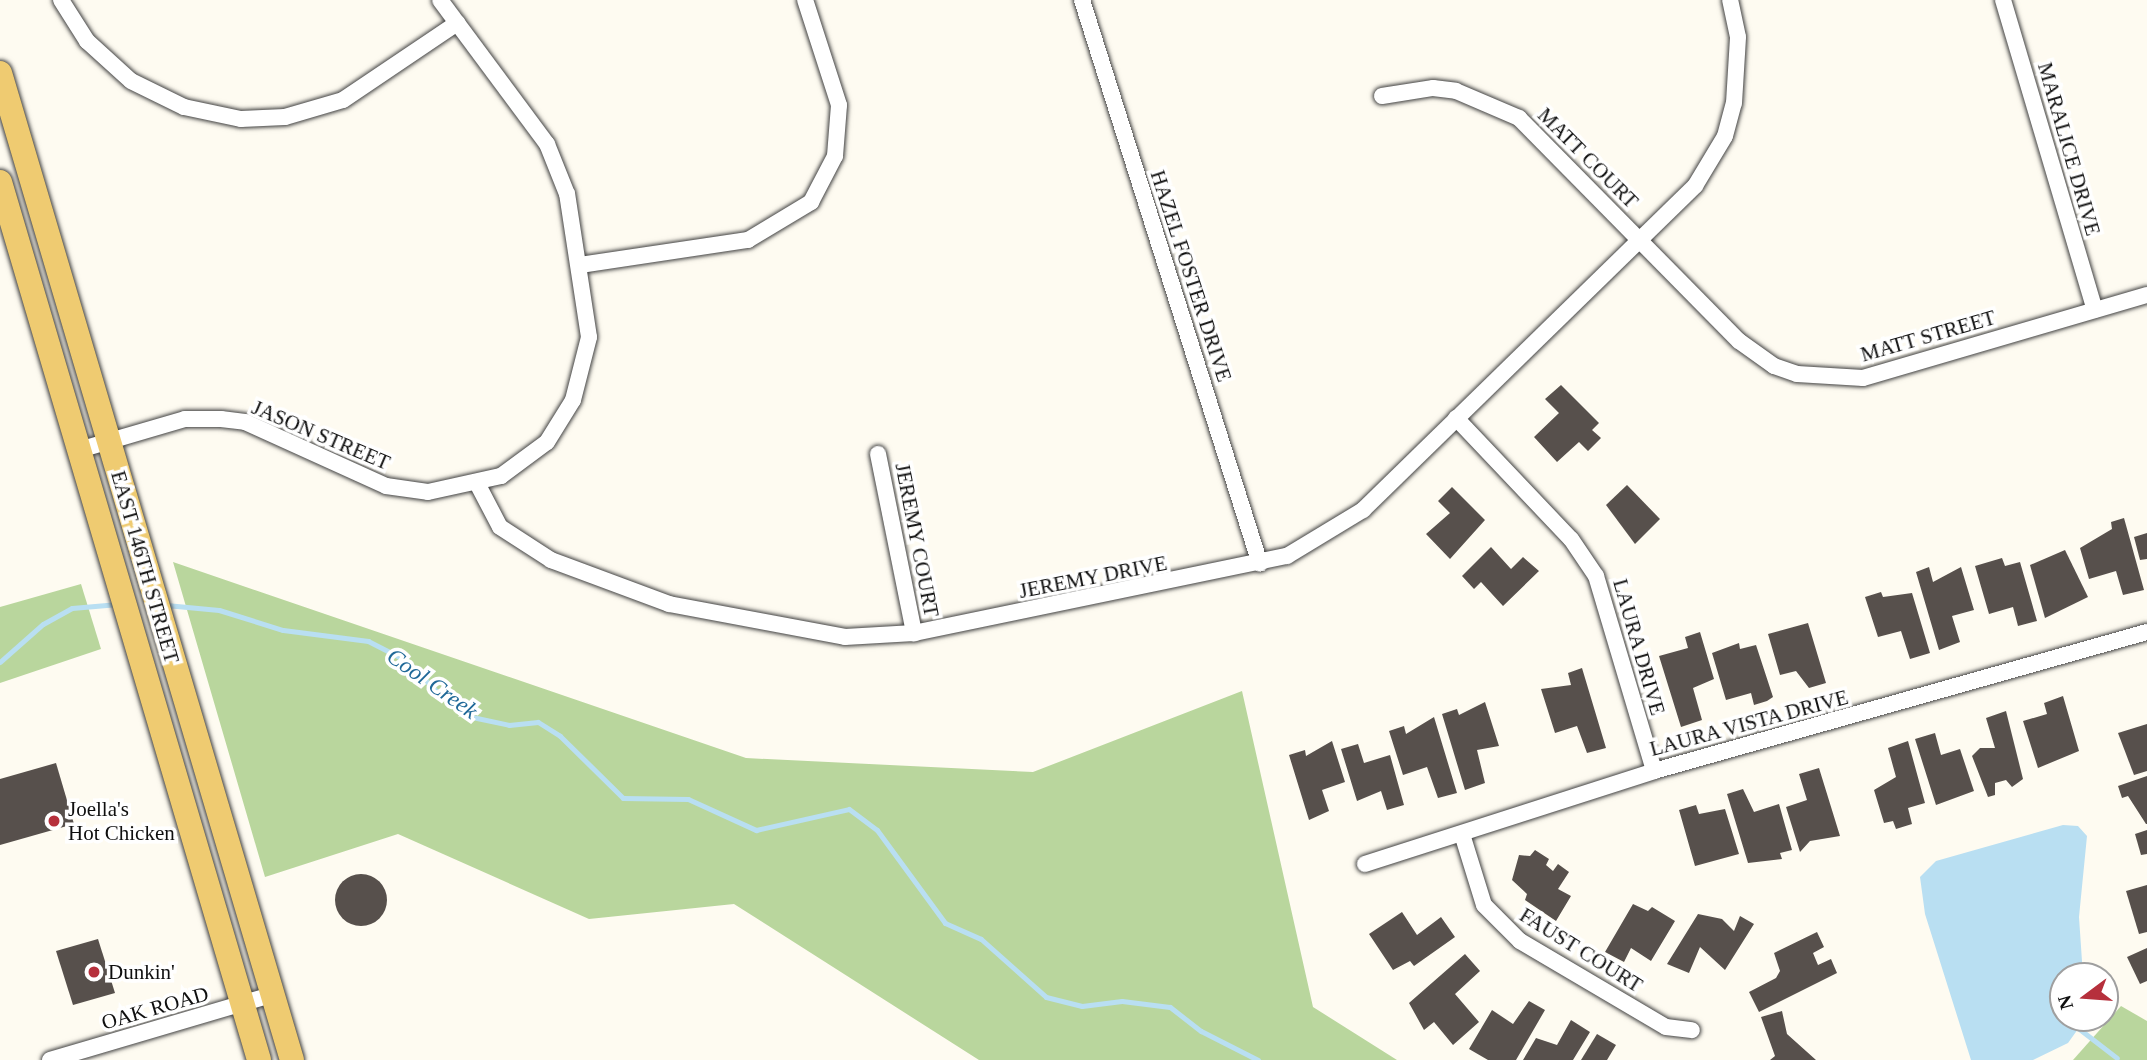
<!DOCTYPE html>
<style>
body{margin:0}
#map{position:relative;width:2147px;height:1060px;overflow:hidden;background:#fefbf1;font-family:Georgia,serif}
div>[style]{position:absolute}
.forest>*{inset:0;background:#b9d69d}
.water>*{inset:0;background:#b9dff2}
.stream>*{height:5px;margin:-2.5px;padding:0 2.5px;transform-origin:2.5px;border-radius:2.5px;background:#b9dff2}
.building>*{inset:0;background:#57504c}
.round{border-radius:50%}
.roads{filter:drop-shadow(0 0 2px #424242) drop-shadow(0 0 2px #424242)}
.minor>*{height:16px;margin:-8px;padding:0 8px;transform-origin:8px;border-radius:8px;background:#fff}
.primary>*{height:24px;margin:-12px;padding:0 12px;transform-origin:12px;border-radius:12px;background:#efcb71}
.dots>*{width:19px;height:19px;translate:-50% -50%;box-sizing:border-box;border:4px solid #fff;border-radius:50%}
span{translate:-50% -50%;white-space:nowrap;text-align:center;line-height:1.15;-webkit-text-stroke:7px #fff;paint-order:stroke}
.street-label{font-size:21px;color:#0f0f0f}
.poi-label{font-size:21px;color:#0f0f0f}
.left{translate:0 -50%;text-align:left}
.water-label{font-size:23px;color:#206998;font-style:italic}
.north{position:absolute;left:2049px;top:962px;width:70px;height:70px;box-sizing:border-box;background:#fff;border:2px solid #9f9f9f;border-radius:50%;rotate:254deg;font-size:19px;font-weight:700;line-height:28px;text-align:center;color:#0f0f0f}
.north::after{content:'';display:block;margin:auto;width:24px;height:32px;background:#b6303c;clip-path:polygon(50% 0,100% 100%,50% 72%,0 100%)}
</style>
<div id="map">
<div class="forest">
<i style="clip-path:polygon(173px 562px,746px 758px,1033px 772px,1242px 691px,1313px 1007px,1397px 1060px,979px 1060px,734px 904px,589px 919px,398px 834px,265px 877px)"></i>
<i style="clip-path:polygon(81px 584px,101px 649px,0 683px,0 607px)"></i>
<i style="clip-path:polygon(2121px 1006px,2147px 1021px,2147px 1060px,2073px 1060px)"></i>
</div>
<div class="water">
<i style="clip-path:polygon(2063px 825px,2078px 826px,2087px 836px,2079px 917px,2083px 976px,2063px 976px,2063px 1018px,2083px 1022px,2068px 1043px,2033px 1060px,1971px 1060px,1925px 914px,1920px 877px,1936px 861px)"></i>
</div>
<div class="stream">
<i style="left:166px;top:605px;width:53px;rotate:5.4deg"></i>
<i style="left:219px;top:610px;width:67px;rotate:17.4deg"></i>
<i style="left:283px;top:630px;width:86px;rotate:7.4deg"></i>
<i style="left:368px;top:641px;width:44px;rotate:27.1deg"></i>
<i style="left:407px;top:661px;width:47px;rotate:45.9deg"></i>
<i style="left:440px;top:695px;width:39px;rotate:35deg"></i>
<i style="left:472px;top:717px;width:38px;rotate:12deg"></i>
<i style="left:509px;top:725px;width:29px;rotate:-6deg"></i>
<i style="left:538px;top:722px;width:26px;rotate:32deg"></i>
<i style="left:560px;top:736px;width:88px;rotate:44.5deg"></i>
<i style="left:623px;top:798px;width:65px;rotate:0.9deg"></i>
<i style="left:688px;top:799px;width:75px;rotate:24.5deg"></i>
<i style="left:756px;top:830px;width:95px;rotate:-12.7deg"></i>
<i style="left:849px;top:809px;width:35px;rotate:37deg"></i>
<i style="left:877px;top:830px;width:115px;rotate:53.8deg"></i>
<i style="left:945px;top:923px;width:39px;rotate:24deg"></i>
<i style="left:981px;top:939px;width:87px;rotate:41.7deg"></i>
<i style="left:1046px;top:997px;width:37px;rotate:14deg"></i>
<i style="left:1082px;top:1006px;width:40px;rotate:-7.1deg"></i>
<i style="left:1122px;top:1001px;width:48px;rotate:7.1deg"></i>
<i style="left:1170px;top:1007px;width:39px;rotate:38deg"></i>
<i style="left:1201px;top:1031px;width:64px;rotate:27deg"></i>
<i style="left:0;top:662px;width:57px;rotate:-41.5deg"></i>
<i style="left:43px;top:624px;width:33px;rotate:-29deg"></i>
<i style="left:72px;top:608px;width:46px;rotate:-5deg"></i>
<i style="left:2078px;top:1028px;width:49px;rotate:37.6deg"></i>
</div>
<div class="building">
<i style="clip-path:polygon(1561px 385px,1599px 423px,1592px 430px,1601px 438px,1588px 451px,1579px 442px,1557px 462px,1534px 437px,1559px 413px,1545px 399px)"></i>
<i style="clip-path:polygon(1627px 485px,1660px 519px,1635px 544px,1606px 505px)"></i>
<i style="clip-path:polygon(1452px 487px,1485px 520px,1450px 559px,1426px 534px,1450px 513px,1438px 501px)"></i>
<i style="clip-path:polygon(2124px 518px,2144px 590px,2123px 595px,2116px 571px,2089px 579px,2080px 548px,2112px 529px,2111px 522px)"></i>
<i style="clip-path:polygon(2147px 533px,2147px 559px,2140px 560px,2134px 537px)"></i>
<i style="clip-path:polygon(1491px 547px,1511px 569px,1523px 557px,1539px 571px,1503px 606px,1481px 582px,1474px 589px,1462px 576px)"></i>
<i style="clip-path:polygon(2065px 550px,2088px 597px,2045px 618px,2030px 565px)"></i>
<i style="clip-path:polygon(2002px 558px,2005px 566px,2020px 562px,2037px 621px,2018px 626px,2013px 607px,1989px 614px,1975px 566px)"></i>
<i style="clip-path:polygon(1929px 567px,1933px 582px,1961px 567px,1974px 610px,1952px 616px,1960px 642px,1939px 650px,1916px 572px)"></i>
<i style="clip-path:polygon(1881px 592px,1883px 597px,1912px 593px,1930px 653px,1910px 659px,1901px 631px,1878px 637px,1865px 597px)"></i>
<i style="clip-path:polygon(1808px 623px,1826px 683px,1809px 688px,1796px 671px,1780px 675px,1768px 634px)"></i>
<i style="clip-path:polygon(1700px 632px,1714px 679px,1693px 688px,1702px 720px,1681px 727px,1659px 656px,1688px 648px,1685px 637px)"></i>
<i style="clip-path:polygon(1739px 643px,1740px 649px,1756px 645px,1773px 697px,1767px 701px,1754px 705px,1751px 693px,1726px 700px,1712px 653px)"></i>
<i style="clip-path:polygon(1582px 668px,1606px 748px,1587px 753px,1577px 726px,1555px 733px,1541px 689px,1571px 685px,1568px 673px)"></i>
<i style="clip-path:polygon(2063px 696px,2079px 751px,2038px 768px,2023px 721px,2047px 714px,2044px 703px)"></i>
<i style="clip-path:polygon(1485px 702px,1499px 746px,1477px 750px,1485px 783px,1465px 790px,1442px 714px,1457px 709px,1459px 715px)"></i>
<i style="clip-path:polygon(2006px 711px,2023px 779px,2012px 787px,2006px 780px,1995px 783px,1995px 795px,1988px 797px,1972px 756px,1980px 748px,1995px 748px,1986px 718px)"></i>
<i style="clip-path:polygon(1434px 717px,1457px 793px,1438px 798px,1427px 767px,1403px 775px,1389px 731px,1404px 726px,1406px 734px)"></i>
<i style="clip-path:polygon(2147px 724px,2147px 771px,2134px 775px,2118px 733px)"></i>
<i style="clip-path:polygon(1935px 733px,1941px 755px,1960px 749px,1974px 791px,1936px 805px,1915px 739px)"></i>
<i style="clip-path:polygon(1332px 741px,1345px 782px,1322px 790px,1329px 811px,1309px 820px,1289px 755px,1305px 750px,1306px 756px)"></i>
<i style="clip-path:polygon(1908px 741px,1925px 803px,1908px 808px,1912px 824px,1896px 829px,1893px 821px,1884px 823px,1874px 790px,1896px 777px,1888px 748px)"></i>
<i style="clip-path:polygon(1358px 744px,1364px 763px,1390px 755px,1404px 805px,1387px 810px,1381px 791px,1357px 801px,1341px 749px)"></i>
<i style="clip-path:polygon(56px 763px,74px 824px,0 845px,0 779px)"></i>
<i style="clip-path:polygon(1819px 768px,1840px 836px,1810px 841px,1800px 852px,1786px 807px,1807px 800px,1799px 774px)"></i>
<i style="clip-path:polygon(2147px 776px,2147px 824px,2146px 824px,2128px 796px,2122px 798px,2118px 786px)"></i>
<i style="clip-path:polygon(1743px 789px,1754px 812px,1779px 804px,1792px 850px,1780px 853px,1782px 859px,1748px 863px,1727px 794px)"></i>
<i style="clip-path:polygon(1696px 805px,1699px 814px,1725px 809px,1739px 854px,1695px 866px,1679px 810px)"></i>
<i style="clip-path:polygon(2147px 830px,2147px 854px,2141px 855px,2135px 834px)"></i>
<i style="clip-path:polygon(1535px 850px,1549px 859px,1546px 865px,1553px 871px,1558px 864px,1569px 872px,1558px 889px,1571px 896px,1556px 921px,1525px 900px,1527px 894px,1512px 880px,1519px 855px,1530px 856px)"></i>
<i class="round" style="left:335px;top:874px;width:52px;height:52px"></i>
<i style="clip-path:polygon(2147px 885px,2147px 932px,2139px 934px,2126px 891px)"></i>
<i style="clip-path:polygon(1633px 904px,1648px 911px,1652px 907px,1675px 921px,1651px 961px,1631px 948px,1624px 962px,1605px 952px)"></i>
<i style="clip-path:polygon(1402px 912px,1417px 935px,1441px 917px,1455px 937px,1414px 966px,1410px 961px,1393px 970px,1369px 934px)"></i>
<i style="clip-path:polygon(1698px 914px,1722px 919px,1734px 931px,1740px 916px,1754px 924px,1725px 970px,1700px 947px,1689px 973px,1667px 964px)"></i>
<i style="clip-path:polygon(1817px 932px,1824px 947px,1813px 953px,1818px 965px,1831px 959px,1837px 973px,1759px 1012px,1749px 992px,1776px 978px,1780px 971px,1774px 953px)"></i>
<i style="clip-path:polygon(98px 939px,115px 993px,73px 1005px,56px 951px)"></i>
<i style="clip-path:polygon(2147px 948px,2147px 981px,2140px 984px,2127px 957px)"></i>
<i style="clip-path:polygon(1465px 954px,1480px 971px,1455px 994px,1479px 1022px,1453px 1045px,1434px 1022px,1424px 1030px,1409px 1003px)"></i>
<i style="clip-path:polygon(1529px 1001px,1545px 1010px,1516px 1060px,1488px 1060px,1469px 1049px,1492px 1010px,1513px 1024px)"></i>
<i style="clip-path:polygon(1782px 1011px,1787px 1034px,1816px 1060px,1770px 1060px,1775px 1056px,1761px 1017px)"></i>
<i style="clip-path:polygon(1571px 1020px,1590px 1032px,1573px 1060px,1523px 1060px,1536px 1038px,1557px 1045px)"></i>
<i style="clip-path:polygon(1597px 1034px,1616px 1045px,1607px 1060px,1581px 1060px)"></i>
</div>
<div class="roads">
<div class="minor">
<i style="left:61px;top:0;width:49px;rotate:57.6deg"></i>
<i style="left:87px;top:41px;width:59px;rotate:42.3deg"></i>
<i style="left:131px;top:81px;width:59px;rotate:26.1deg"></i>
<i style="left:184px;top:107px;width:58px;rotate:11.9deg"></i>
<i style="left:241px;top:119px;width:44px;rotate:-2.6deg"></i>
<i style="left:285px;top:117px;width:60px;rotate:-16.3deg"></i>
<i style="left:343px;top:100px;width:138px;rotate:-34deg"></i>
<i style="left:1082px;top:0;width:591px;rotate:72.48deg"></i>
<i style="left:2003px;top:0;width:323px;rotate:73.5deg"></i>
<i style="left:1382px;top:96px;width:52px;rotate:-8.9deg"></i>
<i style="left:1433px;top:88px;width:23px;rotate:7deg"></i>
<i style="left:1456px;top:91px;width:69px;rotate:23.2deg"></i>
<i style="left:1519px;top:118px;width:313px;rotate:45.4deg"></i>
<i style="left:1739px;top:341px;width:43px;rotate:35.5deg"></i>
<i style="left:1774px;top:366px;width:24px;rotate:19deg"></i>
<i style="left:1797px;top:374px;width:66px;rotate:3.5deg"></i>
<i style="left:1863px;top:378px;width:296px;rotate:-16.3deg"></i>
<i style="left:580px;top:265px;width:170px;rotate:-8.5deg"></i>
<i style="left:748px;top:240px;width:74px;rotate:-31.1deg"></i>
<i style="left:811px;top:202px;width:52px;rotate:-62.4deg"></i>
<i style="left:835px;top:156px;width:51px;rotate:-85.5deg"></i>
<i style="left:839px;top:105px;width:110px;rotate:-107.9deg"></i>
<i style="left:1456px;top:418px;width:167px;rotate:46.5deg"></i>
<i style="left:1571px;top:539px;width:45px;rotate:56deg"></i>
<i style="left:1596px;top:576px;width:203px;rotate:73.4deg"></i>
<i style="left:79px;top:450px;width:110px;rotate:-16.3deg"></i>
<i style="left:185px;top:419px;width:36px"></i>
<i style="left:221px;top:419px;width:24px;rotate:7deg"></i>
<i style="left:245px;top:422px;width:155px;rotate:24.4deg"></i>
<i style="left:386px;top:486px;width:42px;rotate:8.1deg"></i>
<i style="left:428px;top:492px;width:75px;rotate:-12.4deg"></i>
<i style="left:501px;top:476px;width:57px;rotate:-36.5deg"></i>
<i style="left:547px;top:442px;width:49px;rotate:-58.2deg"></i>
<i style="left:573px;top:400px;width:65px;rotate:-75.7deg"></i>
<i style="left:589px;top:337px;width:145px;rotate:-98.7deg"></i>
<i style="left:567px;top:194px;width:54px;rotate:-111.8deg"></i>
<i style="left:547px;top:144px;width:179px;rotate:-126.6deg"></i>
<i style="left:878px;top:454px;width:183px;rotate:78.6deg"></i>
<i style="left:478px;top:485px;width:47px;rotate:62.4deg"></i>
<i style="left:500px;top:527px;width:61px;rotate:32.9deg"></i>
<i style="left:551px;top:560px;width:126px;rotate:20.4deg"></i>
<i style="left:669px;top:604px;width:179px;rotate:10.6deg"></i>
<i style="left:845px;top:637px;width:69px;rotate:-3.3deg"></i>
<i style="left:914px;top:633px;width:381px;rotate:-11.7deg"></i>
<i style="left:1287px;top:556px;width:89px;rotate:-31.2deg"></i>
<i style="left:1363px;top:510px;width:464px;rotate:-44.3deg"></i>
<i style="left:1695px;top:186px;width:58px;rotate:-59deg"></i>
<i style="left:1725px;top:136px;width:34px;rotate:-75deg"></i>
<i style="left:1734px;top:103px;width:66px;rotate:-86.5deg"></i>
<i style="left:1738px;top:37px;width:38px;rotate:-102deg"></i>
<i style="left:1462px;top:834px;width:74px;rotate:72.8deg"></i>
<i style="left:1484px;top:905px;width:51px;rotate:45deg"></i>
<i style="left:1520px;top:941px;width:169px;rotate:30.5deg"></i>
<i style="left:1666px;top:1027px;width:26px;rotate:7deg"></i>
<i style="left:1365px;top:864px;width:304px;rotate:-17.8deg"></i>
<i style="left:1654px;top:771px;width:512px;rotate:-15.75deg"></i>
<i style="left:50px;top:1060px;width:230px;rotate:-16.4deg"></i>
</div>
<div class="primary">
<i style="left:0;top:73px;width:1029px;rotate:73.52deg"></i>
<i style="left:0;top:182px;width:915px;rotate:73.56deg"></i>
</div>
</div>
<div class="dots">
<i style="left:54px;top:821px;background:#b6303c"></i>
<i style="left:94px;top:972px;background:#b6303c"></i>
</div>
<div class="street-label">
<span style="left:2069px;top:149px;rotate:74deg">MARALICE DRIVE</span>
<span style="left:1588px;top:158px;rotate:45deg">MATT COURT</span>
<span style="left:1191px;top:276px;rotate:72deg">HAZEL FOSTER DRIVE</span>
<span style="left:1928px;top:336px;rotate:-16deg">MATT STREET</span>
<span style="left:321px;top:435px;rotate:23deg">JASON STREET</span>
<span style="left:917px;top:540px;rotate:79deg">JEREMY COURT</span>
<span style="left:145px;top:567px;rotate:74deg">EAST 146TH STREET</span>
<span style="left:1093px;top:577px;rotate:-11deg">JEREMY DRIVE</span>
<span style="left:1639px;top:647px;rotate:74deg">LAURA DRIVE</span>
<span style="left:1749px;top:723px;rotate:-15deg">LAURA VISTA DRIVE</span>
<span style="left:1581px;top:950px;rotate:32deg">FAUST COURT</span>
<span style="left:155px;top:1008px;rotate:-16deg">OAK ROAD</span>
</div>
<div class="poi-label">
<span class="left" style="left:68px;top:821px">Joella's<br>Hot Chicken</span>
<span class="left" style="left:108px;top:972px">Dunkin'</span>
</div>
<div class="water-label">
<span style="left:432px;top:684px;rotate:35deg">Cool Creek</span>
</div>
<div class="north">N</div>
</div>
